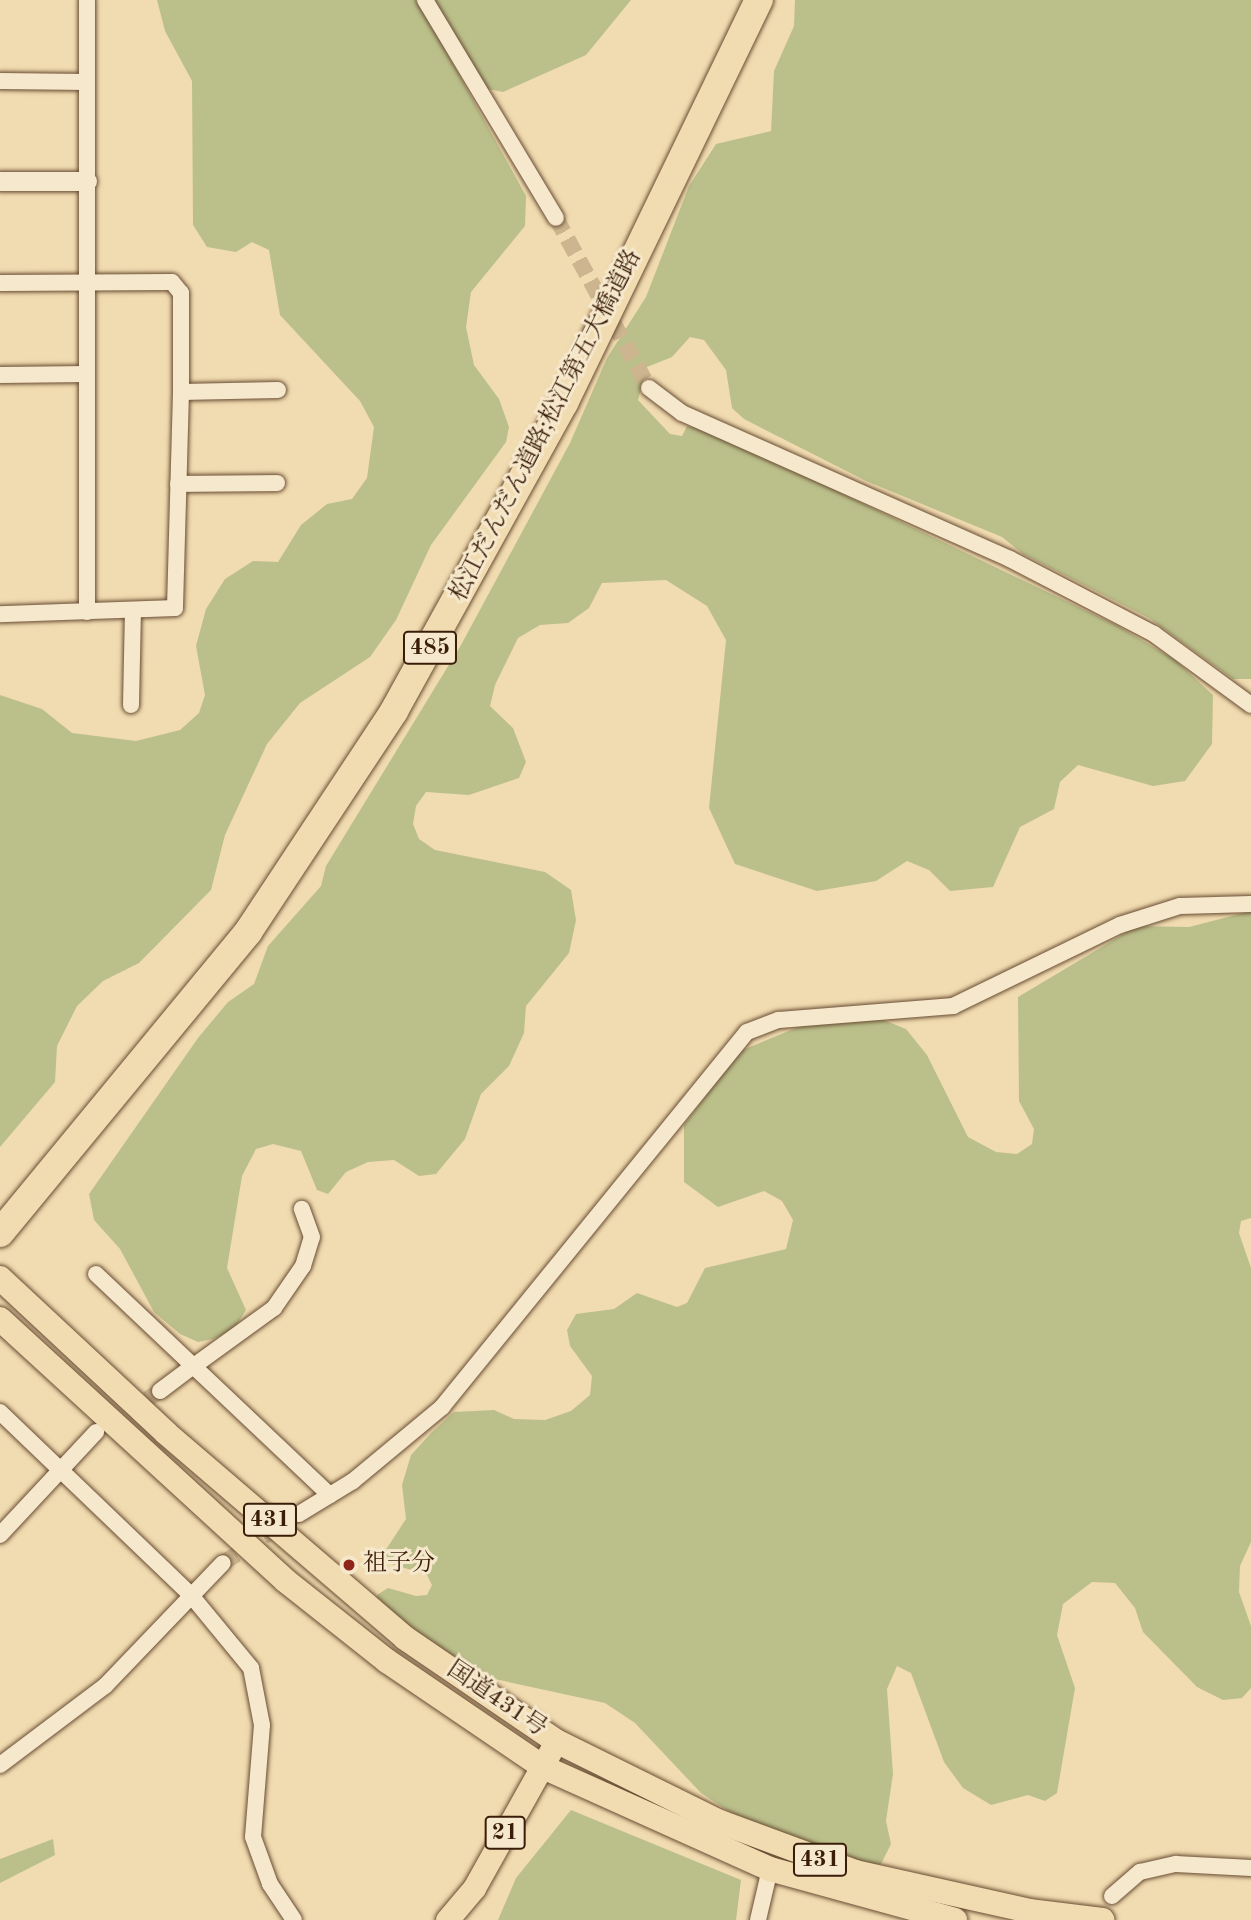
<!DOCTYPE html>
<meta charset="utf-8">
<style>
body{margin:0}
#map{position:relative;width:1251px;height:1920px;overflow:hidden;background:#f1dbb0;font-family:"Old Standard TT","Noto Serif JP",serif}
div>[style]{position:absolute}
.green>*{inset:0;background:#bbc08b}
.minor-tunnel>*{height:16px;margin-top:-8px;transform-origin:0;background:repeating-linear-gradient(90deg,#ccb58f 0 16px,transparent 0 24px)}
.roads{filter:drop-shadow(0 0 2px #684c33) drop-shadow(0 0 2px #684c33)}
.minor>*{height:16px;margin:-8px;padding:0 8px;transform-origin:8px;border-radius:8px;background:#f6e8cc}
.tertiary>*{height:19px;margin:-9.5px;padding:0 9.5px;transform-origin:9.5px;border-radius:9.5px;background:#f6e8cc}
.primary>*{height:23px;margin:-11.5px;padding:0 11.5px;transform-origin:11.5px;border-radius:11.5px;background:#f1dbb0}
.trunk>*{height:24px;margin:-12px;padding:0 12px;transform-origin:12px;border-radius:12px;background:#f1dbb0}
.motorway>*{height:28px;margin:-14px;padding:0 14px;transform-origin:14px;border-radius:14px;background:#f1dbb0}
.dots>*{width:19px;height:19px;translate:-50% -50%;box-sizing:border-box;border:4px solid #f6e8cc;border-radius:50%}
span{translate:-50% -50%;white-space:nowrap;text-align:center;line-height:1.15;-webkit-text-stroke:6px #f6e8cc;paint-order:stroke}
.shield-label span{padding:2px 5px;background:#f6e8cc;border:2px solid;border-radius:5px;-webkit-text-stroke-width:0}
.shield-label{font-size:23px;color:#3a1d09;font-weight:700}
.street-label{font-size:24px;color:#3a1d09}
.poi-label{font-size:24px;color:#3a1d09}
.left{translate:0 -50%;text-align:left}
</style>
<div id="map">
<div class="green">
<i style="clip-path:polygon(157px 0,418px 0,526px 196px,525px 226px,471px 292px,466px 327px,474px 365px,499px 399px,509px 427px,506px 442px,431px 545px,396px 620px,370px 657px,300px 703px,267px 744px,225px 835px,211px 890px,139px 963px,103px 981px,77px 1006px,57px 1046px,55px 1082px,0 1147px,0 695px,42px 709px,72px 733px,136px 741px,180px 730px,199px 713px,205px 695px,196px 646px,206px 609px,225px 579px,253px 561px,278px 562px,301px 525px,327px 504px,352px 499px,367px 478px,374px 427px,360px 401px,280px 315px,269px 250px,252px 242px,236px 252px,207px 247px,193px 225px,192px 81px,165px 31px)"></i>
<i style="clip-path:polygon(434px 0,631px 0,586px 55px,503px 92px,488px 89px)"></i>
<i style="clip-path:polygon(795px 0,1251px 0,1251px 679px,1233px 679px,1149px 618px,1023px 554px,1002px 537px,866px 481px,744px 419px,732px 408px,726px 370px,704px 340px,690px 337px,672px 357px,647px 367px,638px 400px,670px 434px,682px 436px,687px 426px,712px 431px,1118px 626px,1175px 660px,1213px 695px,1212px 744px,1185px 781px,1153px 786px,1078px 765px,1060px 782px,1054px 809px,1020px 827px,993px 887px,950px 891px,929px 870px,907px 861px,876px 881px,817px 891px,735px 864px,709px 808px,726px 640px,707px 606px,666px 580px,602px 583px,589px 608px,568px 623px,540px 625px,518px 638px,495px 685px,490px 706px,513px 728px,526px 762px,519px 778px,469px 795px,426px 792px,416px 806px,413px 824px,419px 839px,435px 850px,545px 872px,571px 890px,576px 920px,569px 953px,526px 1006px,524px 1033px,509px 1066px,481px 1094px,465px 1139px,436px 1174px,419px 1176px,394px 1160px,368px 1162px,346px 1172px,328px 1194px,317px 1190px,301px 1151px,273px 1144px,256px 1149px,242px 1176px,227px 1268px,246px 1310px,234px 1329px,213px 1339px,198px 1342px,180px 1334px,154px 1312px,120px 1249px,94px 1220px,89px 1194px,198px 1038px,228px 1002px,254px 984px,268px 946px,321px 886px,326px 866px,461px 645px,570px 443px,607px 358px,646px 297px,689px 186px,716px 144px,771px 131px,774px 71px,794px 26px)"></i>
<i style="clip-path:polygon(1251px 911px,1251px 1218px,1241px 1221px,1239px 1233px,1251px 1268px,1251px 1542px,1240px 1566px,1239px 1592px,1251px 1626px,1251px 1688px,1242px 1698px,1223px 1700px,1197px 1687px,1143px 1632px,1135px 1608px,1115px 1583px,1092px 1582px,1063px 1604px,1057px 1635px,1075px 1688px,1057px 1793px,1045px 1801px,1028px 1795px,991px 1805px,963px 1788px,944px 1762px,911px 1673px,897px 1666px,887px 1689px,893px 1774px,886px 1821px,891px 1844px,881px 1864px,863px 1867px,739px 1818px,701px 1793px,635px 1723px,605px 1703px,467px 1673px,378px 1609px,377px 1595px,388px 1588px,416px 1596px,427px 1595px,432px 1585px,427px 1575px,392px 1564px,383px 1554px,406px 1519px,402px 1485px,411px 1455px,432px 1432px,454px 1412px,494px 1410px,514px 1419px,545px 1420px,571px 1411px,590px 1395px,592px 1376px,570px 1346px,567px 1330px,576px 1314px,614px 1309px,637px 1293px,677px 1307px,687px 1303px,705px 1268px,786px 1249px,793px 1220px,782px 1201px,764px 1191px,718px 1207px,684px 1182px,684px 1125px,740px 1051px,813px 1021px,881px 1019px,906px 1029px,927px 1055px,968px 1137px,996px 1152px,1017px 1154px,1032px 1144px,1034px 1129px,1019px 1101px,1018px 997px,1137px 926px,1189px 927px)"></i>
<i style="clip-path:polygon(571px 1810px,741px 1880px,736px 1920px,498px 1920px,516px 1878px)"></i>
<i style="clip-path:polygon(53px 1839px,55px 1855px,0 1883px,0 1859px)"></i>
</div>
<div class="minor-tunnel">
<i style="left:556px;top:218px;width:194px;rotate:61.3deg"></i>
<i style="left:107px;top:1425px;width:63px;rotate:-32.7deg"></i>
<i style="left:223px;top:1563px;width:90px;rotate:-32.8deg"></i>
</div>
<div class="roads">
<div class="minor">
<i style="left:87px;top:0;width:612px;rotate:90deg"></i>
<i style="left:425px;top:0;width:254px;rotate:59deg"></i>
<i style="left:0;top:81px;width:87px;rotate:0.7deg"></i>
<i style="left:0;top:283px;width:172px;rotate:-0.3deg"></i>
<i style="left:172px;top:282px;width:14px;rotate:51deg"></i>
<i style="left:181px;top:293px;width:99px;rotate:90deg"></i>
<i style="left:181px;top:392px;width:216px;rotate:91.6deg"></i>
<i style="left:175px;top:608px;width:175px;rotate:178deg"></i>
<i style="left:0;top:375px;width:87px;rotate:-0.7deg"></i>
<i style="left:649px;top:388px;width:41px;rotate:37.1deg"></i>
<i style="left:682px;top:413px;width:359px;rotate:24deg"></i>
<i style="left:1010px;top:559px;width:162px;rotate:27.5deg"></i>
<i style="left:1154px;top:634px;width:120px;rotate:36.2deg"></i>
<i style="left:181px;top:392px;width:97px;rotate:-1.2deg"></i>
<i style="left:178px;top:484px;width:99px;rotate:-0.6deg"></i>
<i style="left:131px;top:705px;width:93px;rotate:-88.8deg"></i>
<i style="left:96px;top:1274px;width:322px;rotate:43.4deg"></i>
<i style="left:198px;top:1363px;width:94px;rotate:-35.9deg"></i>
<i style="left:274px;top:1308px;width:51px;rotate:-55.4deg"></i>
<i style="left:303px;top:1266px;width:30px;rotate:-73deg"></i>
<i style="left:312px;top:1237px;width:30px;rotate:-110deg"></i>
<i style="left:160px;top:1391px;width:36px;rotate:-37deg"></i>
<i style="left:0;top:1412px;width:263px;rotate:43.8deg"></i>
<i style="left:190px;top:1594px;width:96px;rotate:50.5deg"></i>
<i style="left:251px;top:1668px;width:58px;rotate:79.1deg"></i>
<i style="left:262px;top:1725px;width:112px;rotate:94.6deg"></i>
<i style="left:253px;top:1837px;width:50px;rotate:70.1deg"></i>
<i style="left:270px;top:1884px;width:43px;rotate:56.3deg"></i>
<i style="left:299px;top:1514px;width:63px;rotate:-31.4deg"></i>
<i style="left:353px;top:1481px;width:116px;rotate:-39.7deg"></i>
<i style="left:442px;top:1407px;width:483px;rotate:-50.9deg"></i>
<i style="left:747px;top:1032px;width:34px;rotate:-21deg"></i>
<i style="left:779px;top:1020px;width:175px;rotate:-4.6deg"></i>
<i style="left:953px;top:1006px;width:186px;rotate:-25.9deg"></i>
<i style="left:1120px;top:925px;width:63px;rotate:-17.6deg"></i>
<i style="left:1180px;top:906px;width:71px;rotate:-1.6deg"></i>
<i style="left:0;top:1535px;width:141px;rotate:-47deg"></i>
<i style="left:0;top:1765px;width:131px;rotate:-37deg"></i>
<i style="left:105px;top:1686px;width:170px;rotate:-46.2deg"></i>
<i style="left:1112px;top:1896px;width:37px;rotate:-41deg"></i>
<i style="left:1140px;top:1872px;width:37px;rotate:-13deg"></i>
<i style="left:1176px;top:1864px;width:75px;rotate:3.1deg"></i>
<i style="left:758px;top:1920px;width:52px;rotate:-76.8deg"></i>
</div>
<div class="tertiary">
<i style="left:0;top:181px;width:87px"></i>
</div>
<div class="primary">
<i style="left:447px;top:1920px;width:42px;rotate:-49.8deg"></i>
<i style="left:474px;top:1888px;width:168px;rotate:-60.8deg"></i>
</div>
<div class="trunk">
<i style="left:0;top:1278px;width:227px;rotate:43deg"></i>
<i style="left:166px;top:1433px;width:315px;rotate:40.6deg"></i>
<i style="left:405px;top:1638px;width:183px;rotate:34.3deg"></i>
<i style="left:556px;top:1741px;width:183px;rotate:26.3deg"></i>
<i style="left:720px;top:1822px;width:144px;rotate:20.3deg"></i>
<i style="left:855px;top:1872px;width:178px;rotate:12.6deg"></i>
<i style="left:1029px;top:1911px;width:74px;rotate:7deg"></i>
<i style="left:0;top:1319px;width:388px;rotate:42.5deg"></i>
<i style="left:286px;top:1581px;width:129px;rotate:38.4deg"></i>
<i style="left:387px;top:1661px;width:189px;rotate:34.2deg"></i>
<i style="left:543px;top:1767px;width:249px;rotate:24.2deg"></i>
<i style="left:770px;top:1869px;width:192px;rotate:15.4deg"></i>
</div>
<div class="motorway">
<i style="left:0;top:1233px;width:390px;rotate:-50.5deg"></i>
<i style="left:248px;top:932px;width:265px;rotate:-56.5deg"></i>
<i style="left:394px;top:711px;width:352px;rotate:-61.1deg"></i>
<i style="left:564px;top:403px;width:448px;rotate:-64.2deg"></i>
</div>
</div>
<div class="dots">
<i style="left:349px;top:1565px;background:#8f2418"></i>
</div>
<div class="shield-label">
<span style="left:430px;top:648px">485</span>
<span style="left:270px;top:1520px">431</span>
<span style="left:505px;top:1833px">21</span>
<span style="left:820px;top:1860px">431</span>
</div>
<div class="street-label">
<span style="left:547px;top:426px;rotate:-63deg">松江だんだん道路;松江第五大橋道路</span>
<span style="left:496px;top:1700px;rotate:34deg">国道431号</span>
</div>
<div class="poi-label">
<span class="left" style="left:363px;top:1565px">祖子分</span>
</div>
</div>
